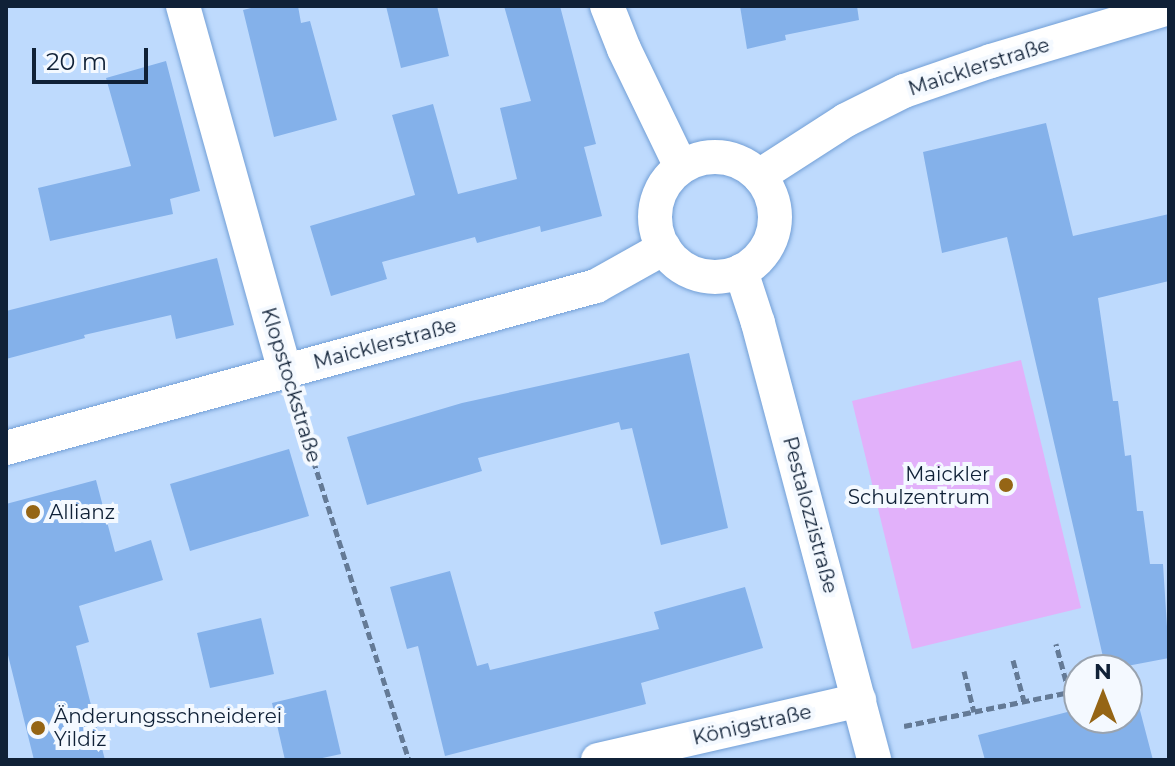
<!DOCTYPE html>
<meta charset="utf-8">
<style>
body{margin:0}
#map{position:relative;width:1175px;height:766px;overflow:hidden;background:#bedafd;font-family:Montserrat,sans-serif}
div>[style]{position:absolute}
.green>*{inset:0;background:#e2b1fa}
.building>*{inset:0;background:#84b1ea}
.path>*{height:5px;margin-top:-2.5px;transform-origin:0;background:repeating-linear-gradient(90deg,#647a96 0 8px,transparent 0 12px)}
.roads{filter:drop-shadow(0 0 2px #729fd6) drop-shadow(0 0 2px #729fd6)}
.street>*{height:34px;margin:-17px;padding:0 17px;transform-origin:17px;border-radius:17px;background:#fff}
.street>.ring{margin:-17px;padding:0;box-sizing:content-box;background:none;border:34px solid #fff;border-radius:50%}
.dots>*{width:22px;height:22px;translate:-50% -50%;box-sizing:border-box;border:4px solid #f4f9ff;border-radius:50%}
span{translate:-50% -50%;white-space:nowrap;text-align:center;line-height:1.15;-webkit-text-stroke:8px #f4f9ff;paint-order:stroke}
.street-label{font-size:20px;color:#102137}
.poi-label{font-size:20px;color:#102137}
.right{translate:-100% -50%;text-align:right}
.left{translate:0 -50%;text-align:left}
.frame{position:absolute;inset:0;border:8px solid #102137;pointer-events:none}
.north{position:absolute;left:1063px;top:654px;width:80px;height:80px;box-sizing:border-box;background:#f4f9ff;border:2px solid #99a3af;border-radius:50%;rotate:0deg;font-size:22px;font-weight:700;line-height:32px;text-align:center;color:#102137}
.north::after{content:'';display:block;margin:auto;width:28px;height:36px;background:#956515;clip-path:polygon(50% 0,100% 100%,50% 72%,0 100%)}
.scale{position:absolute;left:32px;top:48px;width:116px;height:36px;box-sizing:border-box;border:4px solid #102137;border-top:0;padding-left:10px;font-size:24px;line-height:28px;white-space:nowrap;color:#102137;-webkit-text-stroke:6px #f4f9ff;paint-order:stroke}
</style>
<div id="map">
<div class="green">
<i style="clip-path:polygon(1021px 360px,1081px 608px,912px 649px,852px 401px)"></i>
</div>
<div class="building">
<i style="clip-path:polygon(259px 6px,298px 6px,301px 23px,310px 21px,337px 120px,274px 137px,243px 10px)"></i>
<i style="clip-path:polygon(386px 6px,437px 6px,449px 56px,401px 68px)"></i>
<i style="clip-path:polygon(504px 6px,560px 6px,596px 144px,584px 147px,602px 216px,541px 232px,540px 226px,477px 243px,475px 237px,382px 262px,387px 279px,331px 296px,310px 226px,415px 195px,392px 115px,433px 104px,458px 194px,517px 179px,500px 108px,531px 101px)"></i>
<i style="clip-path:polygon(740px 6px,857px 6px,859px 20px,785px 35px,786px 40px,747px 49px)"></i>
<i style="clip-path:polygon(166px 61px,200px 191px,170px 199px,173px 214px,50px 241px,38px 188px,131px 166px,106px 78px)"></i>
<i style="clip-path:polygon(1046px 123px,1073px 236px,1169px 214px,1169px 281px,1098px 298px,1113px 401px,1118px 401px,1125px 456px,1131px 455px,1137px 511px,1143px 511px,1150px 564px,1163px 564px,1169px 658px,1106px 670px,1007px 237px,942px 253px,923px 152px)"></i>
<i style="clip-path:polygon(217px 258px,234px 325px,176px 339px,171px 315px,84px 335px,85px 338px,6px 359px,6px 311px)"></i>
<i style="clip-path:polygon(689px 353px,728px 528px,661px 545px,632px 428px,621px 430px,619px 422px,478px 458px,482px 471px,367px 505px,347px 437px,462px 403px)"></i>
<i style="clip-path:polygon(289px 449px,309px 516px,190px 551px,170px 484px)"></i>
<i style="clip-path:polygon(96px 480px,115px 552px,151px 540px,163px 580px,79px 606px,89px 642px,76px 646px,105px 760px,34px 760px,6px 647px,6px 504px)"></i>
<i style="clip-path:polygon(450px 571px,477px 666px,488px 663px,490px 670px,659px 629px,654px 612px,745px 587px,763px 648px,641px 683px,646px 704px,445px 756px,418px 646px,407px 649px,390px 587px)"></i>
<i style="clip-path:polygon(261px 618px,274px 674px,210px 688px,197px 633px)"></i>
<i style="clip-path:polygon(326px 690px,341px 754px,313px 760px,285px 760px,272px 703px)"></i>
<i style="clip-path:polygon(1136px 695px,1153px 760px,985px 760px,978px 735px,1079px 709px,1079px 718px,1127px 718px,1127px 697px)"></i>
</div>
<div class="path">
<i style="left:295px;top:403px;width:375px;rotate:72.3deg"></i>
<i style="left:1013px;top:660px;width:42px;rotate:75deg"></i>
<i style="left:964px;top:671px;width:42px;rotate:76.3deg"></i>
<i style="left:904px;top:726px;width:168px;rotate:-11.6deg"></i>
<i style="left:1069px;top:692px;width:50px;rotate:-105.2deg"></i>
</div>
<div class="roads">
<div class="street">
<i style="left:183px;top:6px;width:380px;rotate:74.4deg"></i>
<i style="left:607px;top:6px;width:46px;rotate:68.4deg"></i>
<i style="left:624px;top:49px;width:131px;rotate:64.2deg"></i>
<i class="ring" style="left:655px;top:157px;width:86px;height:86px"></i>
<i style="left:759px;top:176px;width:103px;rotate:-32.8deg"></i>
<i style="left:846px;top:120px;width:65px;rotate:-26.6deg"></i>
<i style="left:904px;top:91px;width:92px;rotate:-19deg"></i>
<i style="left:991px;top:61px;width:186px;rotate:-16.6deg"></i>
<i style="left:741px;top:271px;width:55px;rotate:71.9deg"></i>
<i style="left:758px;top:323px;width:452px;rotate:75.1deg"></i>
<i style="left:6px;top:448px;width:612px;rotate:-15.35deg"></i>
<i style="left:596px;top:286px;width:78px;rotate:-29.2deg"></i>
<i style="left:598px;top:760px;width:268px;rotate:-12.9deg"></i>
</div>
</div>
<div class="dots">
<i style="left:1006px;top:485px;background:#956515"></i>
<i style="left:33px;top:512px;background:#956515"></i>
<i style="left:38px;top:728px;background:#956515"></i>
</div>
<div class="street-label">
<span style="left:979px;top:67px;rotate:-18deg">Maicklerstraße</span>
<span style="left:385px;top:344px;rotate:-15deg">Maicklerstraße</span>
<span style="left:291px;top:385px;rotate:73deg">Klopstockstraße</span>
<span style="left:810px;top:515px;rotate:75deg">Pestalozzistraße</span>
<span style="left:752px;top:725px;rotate:-13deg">Königstraße</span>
</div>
<div class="poi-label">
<span class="right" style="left:990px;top:486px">Maickler<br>Schulzentrum</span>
<span class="left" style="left:49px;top:512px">Allianz</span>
<span class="left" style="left:54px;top:728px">Änderungsschneiderei<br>Yildiz</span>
</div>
<div class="frame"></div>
<div class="north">N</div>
<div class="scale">20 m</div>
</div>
